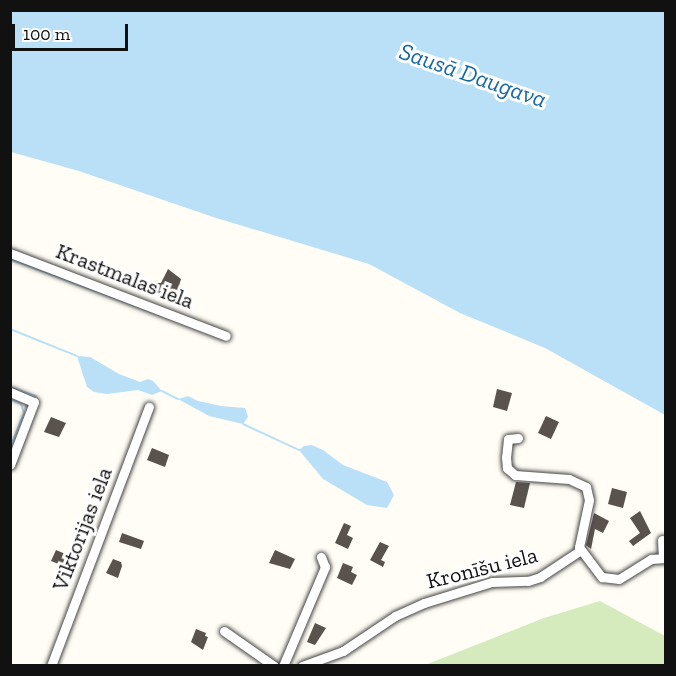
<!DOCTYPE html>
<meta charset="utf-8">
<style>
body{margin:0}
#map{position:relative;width:676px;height:676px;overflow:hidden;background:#fffdf5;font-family:"Zilla Slab",serif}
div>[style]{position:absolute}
.green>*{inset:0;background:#d5ebbd}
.water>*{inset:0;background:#b9e0f7}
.stream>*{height:2px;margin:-1px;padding:0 1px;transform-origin:1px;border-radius:1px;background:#b9e0f7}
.building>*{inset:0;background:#5a524d}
.roads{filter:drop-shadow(0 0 2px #444) drop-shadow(0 0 2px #444)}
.minor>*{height:9px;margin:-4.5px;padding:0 4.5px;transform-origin:4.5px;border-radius:4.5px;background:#fff}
span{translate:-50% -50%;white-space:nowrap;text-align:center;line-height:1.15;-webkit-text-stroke:6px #fff;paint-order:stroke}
.street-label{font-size:22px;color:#111}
.water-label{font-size:24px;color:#1768a6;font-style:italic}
.frame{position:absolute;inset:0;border:12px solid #111;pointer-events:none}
.scale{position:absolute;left:12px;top:24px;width:116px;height:27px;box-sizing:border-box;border:3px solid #111;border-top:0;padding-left:8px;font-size:18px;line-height:21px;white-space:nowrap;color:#111;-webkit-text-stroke:4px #fff;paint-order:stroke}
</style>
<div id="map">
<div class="green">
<i style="clip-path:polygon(600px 601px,665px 636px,665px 665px,425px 665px,544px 618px)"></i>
</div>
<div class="water">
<i style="clip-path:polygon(11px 10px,665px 11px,665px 415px,545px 348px,460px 313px,369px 264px,213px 217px,79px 171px,11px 152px)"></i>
<i style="clip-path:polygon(77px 356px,90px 357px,119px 374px,140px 382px,148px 379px,153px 381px,162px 391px,152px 395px,138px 390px,107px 394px,94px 392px,87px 387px)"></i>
<i style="clip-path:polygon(188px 396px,198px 401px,221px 406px,245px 408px,248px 417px,243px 424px,209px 416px,178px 399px)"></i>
<i style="clip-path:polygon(312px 445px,323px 450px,343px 465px,387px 482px,394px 495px,387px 508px,367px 505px,323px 479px,299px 450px,304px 446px)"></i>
</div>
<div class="stream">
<i style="left:10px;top:259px;width:162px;rotate:20.6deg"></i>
<i style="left:10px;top:329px;width:72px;rotate:21.9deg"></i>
<i style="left:10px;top:387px;width:28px;rotate:19deg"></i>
<i style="left:162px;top:391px;width:18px;rotate:27deg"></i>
<i style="left:10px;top:399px;width:12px;rotate:24deg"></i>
<i style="left:21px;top:404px;width:9px;rotate:72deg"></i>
<i style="left:24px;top:413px;width:37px;rotate:112deg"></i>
<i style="left:243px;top:424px;width:62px;rotate:24.9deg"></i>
</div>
<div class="building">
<i style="clip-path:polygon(168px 269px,181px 279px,176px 296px,163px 289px,159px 294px,150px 289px,153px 283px,161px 283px)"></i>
<i style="clip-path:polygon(497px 389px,512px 393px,507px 411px,493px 407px)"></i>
<i style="clip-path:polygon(546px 416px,559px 422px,551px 439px,538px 433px)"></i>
<i style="clip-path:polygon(51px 417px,66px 423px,59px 437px,44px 432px)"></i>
<i style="clip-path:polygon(152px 448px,169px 455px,165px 467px,147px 460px)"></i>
<i style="clip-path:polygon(516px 482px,530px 483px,524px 508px,510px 505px)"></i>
<i style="clip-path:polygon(612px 488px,627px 492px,623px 508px,608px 504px)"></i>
<i style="clip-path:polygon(640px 511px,651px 533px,633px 546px,629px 541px,640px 533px,630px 518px)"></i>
<i style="clip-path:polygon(594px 513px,609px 521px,603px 533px,595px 529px,591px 549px,586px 545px)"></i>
<i style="clip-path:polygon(344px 523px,351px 526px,347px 535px,353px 538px,348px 549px,335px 543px)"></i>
<i style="clip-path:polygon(122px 533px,144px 541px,141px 549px,119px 542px)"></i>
<i style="clip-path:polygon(380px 542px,389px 546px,381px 560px,385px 562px,383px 567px,370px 560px)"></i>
<i style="clip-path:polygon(56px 550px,75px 558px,71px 569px,51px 561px)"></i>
<i style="clip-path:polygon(275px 550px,295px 559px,290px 569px,269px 563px)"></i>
<i style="clip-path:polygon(113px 559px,121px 562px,122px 566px,118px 578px,106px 573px)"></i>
<i style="clip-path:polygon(343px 563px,353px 567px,351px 572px,357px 575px,352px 585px,337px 578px)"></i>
<i style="clip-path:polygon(315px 623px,326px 628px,315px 645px,307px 642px)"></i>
<i style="clip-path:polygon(196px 629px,206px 633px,205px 636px,208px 637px,203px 650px,191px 642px)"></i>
</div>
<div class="roads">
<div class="minor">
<i style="left:10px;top:253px;width:231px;rotate:21deg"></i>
<i style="left:10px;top:392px;width:26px;rotate:23deg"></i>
<i style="left:34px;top:402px;width:67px;rotate:110.9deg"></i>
<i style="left:518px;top:438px;width:10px;rotate:174deg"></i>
<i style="left:508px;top:439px;width:18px;rotate:96deg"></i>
<i style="left:506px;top:457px;width:11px;rotate:85deg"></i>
<i style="left:507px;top:468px;width:11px;rotate:41deg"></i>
<i style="left:515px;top:475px;width:54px;rotate:4.2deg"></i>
<i style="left:569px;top:479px;width:19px;rotate:25deg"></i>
<i style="left:586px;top:487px;width:13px;rotate:77deg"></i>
<i style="left:589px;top:500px;width:48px;rotate:102deg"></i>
<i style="left:579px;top:547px;width:38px;rotate:53deg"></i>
<i style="left:602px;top:577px;width:17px;rotate:7deg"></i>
<i style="left:619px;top:579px;width:38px;rotate:-32deg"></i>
<i style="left:651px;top:559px;width:15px;rotate:-4deg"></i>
<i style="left:662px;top:540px;width:17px;rotate:87deg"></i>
<i style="left:224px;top:631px;width:61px;rotate:35deg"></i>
<i style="left:51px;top:666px;width:277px;rotate:-69.3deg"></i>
<i style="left:283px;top:666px;width:108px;rotate:-67deg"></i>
<i style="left:325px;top:567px;width:11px;rotate:-112deg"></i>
<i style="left:302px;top:666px;width:44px;rotate:-20.1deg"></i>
<i style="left:343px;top:651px;width:63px;rotate:-33.9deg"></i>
<i style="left:395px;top:616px;width:32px;rotate:-24deg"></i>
<i style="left:424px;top:603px;width:71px;rotate:-17.2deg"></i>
<i style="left:492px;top:582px;width:36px;rotate:-2deg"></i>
<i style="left:528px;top:581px;width:13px;rotate:-18deg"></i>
<i style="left:540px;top:577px;width:49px;rotate:-33.4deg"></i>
</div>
</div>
<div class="street-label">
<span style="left:125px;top:276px;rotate:21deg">Krastmalas iela</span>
<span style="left:82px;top:529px;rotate:-69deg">Viktorijas iela</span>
<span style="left:482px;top:568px;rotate:-14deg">Kronīšu iela</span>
</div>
<div class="water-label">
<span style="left:473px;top:75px;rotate:19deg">Sausā Daugava</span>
</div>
<div class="frame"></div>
<div class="scale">100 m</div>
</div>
